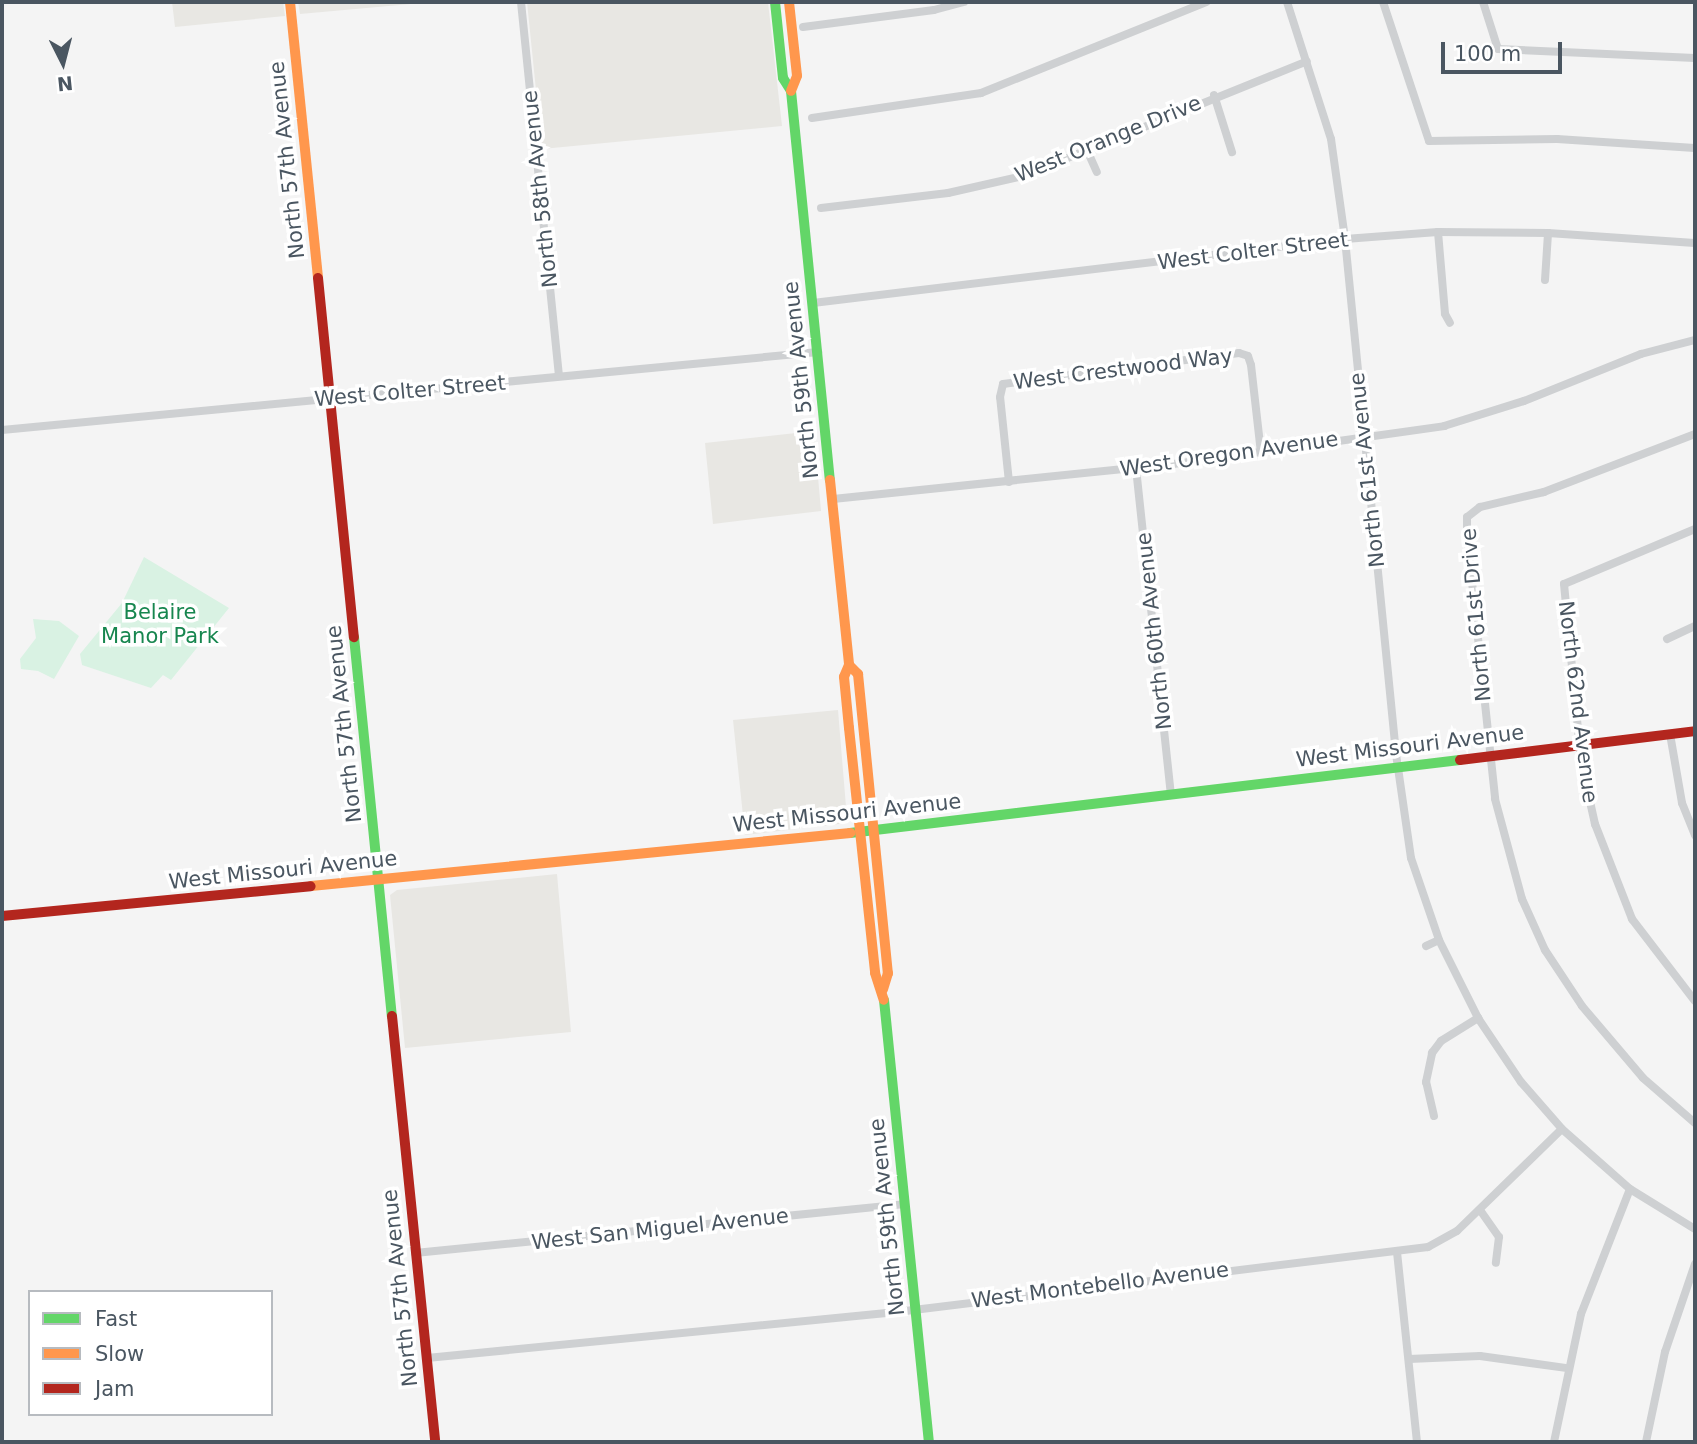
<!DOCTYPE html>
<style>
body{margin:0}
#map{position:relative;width:1697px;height:1444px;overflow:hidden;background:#f4f4f4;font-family:"DejaVu Sans",sans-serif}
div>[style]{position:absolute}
.commercial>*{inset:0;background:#e8e7e3}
.green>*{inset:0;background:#d9f2e3}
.street>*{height:8px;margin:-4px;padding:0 4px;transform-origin:4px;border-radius:4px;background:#ced0d2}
.fast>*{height:10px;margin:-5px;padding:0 5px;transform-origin:5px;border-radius:5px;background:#63d668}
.slow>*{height:10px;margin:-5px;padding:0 5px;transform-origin:5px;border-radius:5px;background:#ff974d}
.jam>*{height:10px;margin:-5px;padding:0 5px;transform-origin:5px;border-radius:5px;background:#b3261e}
span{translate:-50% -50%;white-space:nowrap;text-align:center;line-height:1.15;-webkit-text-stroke:7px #fff;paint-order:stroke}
.street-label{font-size:21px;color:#4a5661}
.park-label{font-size:21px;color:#17864f}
.frame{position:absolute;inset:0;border:4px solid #4a5661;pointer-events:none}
.legend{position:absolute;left:28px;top:1290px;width:245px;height:126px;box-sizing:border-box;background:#fff;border:2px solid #b7bbc0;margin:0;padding:9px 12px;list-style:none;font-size:21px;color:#4a5661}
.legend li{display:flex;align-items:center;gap:14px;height:35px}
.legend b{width:35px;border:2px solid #b7bbc0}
.north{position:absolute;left:28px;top:28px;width:70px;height:70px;-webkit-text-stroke:5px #fff;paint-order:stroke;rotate:174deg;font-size:19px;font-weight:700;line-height:28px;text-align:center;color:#4a5661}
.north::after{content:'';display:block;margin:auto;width:24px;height:32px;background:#4a5661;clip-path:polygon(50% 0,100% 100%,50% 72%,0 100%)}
.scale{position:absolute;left:1441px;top:42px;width:121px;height:32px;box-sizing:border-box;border:4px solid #4a5661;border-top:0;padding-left:9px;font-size:21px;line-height:24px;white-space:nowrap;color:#4a5661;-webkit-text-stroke:5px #fff;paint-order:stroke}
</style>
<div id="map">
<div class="commercial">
<i style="clip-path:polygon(172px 2px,283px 2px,285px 16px,175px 27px)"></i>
<i style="clip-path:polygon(298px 2px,433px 2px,300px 14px)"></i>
<i style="clip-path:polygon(527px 2px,768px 2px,782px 126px,542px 149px)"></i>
<i style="clip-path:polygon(814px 431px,821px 511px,713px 524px,705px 443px)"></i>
<i style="clip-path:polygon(838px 710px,847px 819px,839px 824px,745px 835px,733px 720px)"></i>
<i style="clip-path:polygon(557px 874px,571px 1032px,405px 1048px,390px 895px,397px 890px)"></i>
</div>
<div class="green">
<i style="clip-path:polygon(144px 557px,229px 608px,171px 680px,163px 675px,151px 688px,82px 665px,80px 654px,122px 603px)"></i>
<i style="clip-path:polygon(33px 619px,59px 621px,79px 636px,54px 679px,38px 671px,21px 669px,20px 659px,36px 638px)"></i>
</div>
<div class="street">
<i style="left:521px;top:2px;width:376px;rotate:84.2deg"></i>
<i style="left:1287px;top:2px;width:144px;rotate:72.2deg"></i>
<i style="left:1331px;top:139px;width:101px;rotate:82deg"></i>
<i style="left:1345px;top:239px;width:518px;rotate:84.34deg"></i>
<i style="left:1396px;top:754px;width:105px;rotate:81.8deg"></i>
<i style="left:1411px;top:858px;width:87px;rotate:71.1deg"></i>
<i style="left:1439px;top:940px;width:87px;rotate:63.4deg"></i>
<i style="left:1478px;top:1018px;width:77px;rotate:56.1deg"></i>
<i style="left:1521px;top:1082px;width:62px;rotate:48.9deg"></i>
<i style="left:1562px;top:1129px;width:91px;rotate:41.4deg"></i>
<i style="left:1630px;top:1189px;width:76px;rotate:31.6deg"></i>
<i style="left:1383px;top:2px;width:146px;rotate:71.7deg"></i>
<i style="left:1429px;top:141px;width:128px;rotate:-0.9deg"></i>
<i style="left:1557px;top:139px;width:138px;rotate:3.7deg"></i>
<i style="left:1483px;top:2px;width:49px;rotate:72.3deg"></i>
<i style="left:1498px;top:49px;width:197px;rotate:2.6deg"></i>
<i style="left:803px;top:27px;width:132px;rotate:-7.4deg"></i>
<i style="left:934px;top:10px;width:31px;rotate:-15deg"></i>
<i style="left:1214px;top:95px;width:60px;rotate:72.5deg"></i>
<i style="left:812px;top:118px;width:171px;rotate:-8.4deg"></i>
<i style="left:981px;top:93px;width:243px;rotate:-22deg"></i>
<i style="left:1087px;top:150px;width:24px;rotate:66deg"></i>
<i style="left:821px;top:208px;width:128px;rotate:-6.7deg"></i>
<i style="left:948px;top:193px;width:77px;rotate:-12.8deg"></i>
<i style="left:1023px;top:176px;width:306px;rotate:-22deg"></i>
<i style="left:1438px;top:232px;width:82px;rotate:85.1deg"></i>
<i style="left:1445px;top:314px;width:10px;rotate:61deg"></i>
<i style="left:1545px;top:280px;width:47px;rotate:-86.3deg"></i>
<i style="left:813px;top:303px;width:536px;rotate:-6.86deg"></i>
<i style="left:1345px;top:239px;width:93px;rotate:-4.3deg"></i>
<i style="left:1438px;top:232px;width:110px;rotate:0.5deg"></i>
<i style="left:1548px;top:233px;width:147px;rotate:3.9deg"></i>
<i style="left:2px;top:430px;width:820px;rotate:-5.46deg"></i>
<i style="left:1695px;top:434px;width:162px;rotate:159deg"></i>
<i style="left:1544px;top:492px;width:66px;rotate:166.8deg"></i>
<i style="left:1480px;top:507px;width:16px;rotate:142deg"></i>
<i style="left:1467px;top:517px;width:18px;rotate:90deg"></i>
<i style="left:1467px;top:535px;width:265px;rotate:83.9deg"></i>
<i style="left:1495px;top:799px;width:104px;rotate:74.9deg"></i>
<i style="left:1522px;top:899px;width:56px;rotate:65.7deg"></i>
<i style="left:1545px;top:950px;width:67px;rotate:56.5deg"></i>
<i style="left:1582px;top:1006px;width:94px;rotate:49.7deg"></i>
<i style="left:1643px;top:1078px;width:69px;rotate:40.9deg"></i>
<i style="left:1136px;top:468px;width:329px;rotate:83.9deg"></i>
<i style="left:1009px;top:482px;width:85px;rotate:-96deg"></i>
<i style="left:1000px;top:397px;width:13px;rotate:-77deg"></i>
<i style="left:1003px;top:384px;width:238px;rotate:-7.5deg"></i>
<i style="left:1239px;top:353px;width:9px;rotate:18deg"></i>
<i style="left:1248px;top:356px;width:9px;rotate:72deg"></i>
<i style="left:1251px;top:365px;width:89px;rotate:83.5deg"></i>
<i style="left:833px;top:499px;width:351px;rotate:-5.9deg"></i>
<i style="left:1182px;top:463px;width:265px;rotate:-8deg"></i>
<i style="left:1444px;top:426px;width:84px;rotate:-17.4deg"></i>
<i style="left:1524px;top:401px;width:126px;rotate:-21.9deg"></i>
<i style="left:1641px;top:354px;width:56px;rotate:-14.5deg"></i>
<i style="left:1695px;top:529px;width:142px;rotate:157.2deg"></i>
<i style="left:1564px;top:584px;width:178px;rotate:84.5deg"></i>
<i style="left:1581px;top:761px;width:65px;rotate:77.5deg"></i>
<i style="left:1595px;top:824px;width:102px;rotate:68.7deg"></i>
<i style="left:1632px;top:919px;width:103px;rotate:52.5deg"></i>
<i style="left:1667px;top:639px;width:31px;rotate:-25deg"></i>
<i style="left:1670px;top:734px;width:70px;rotate:80.1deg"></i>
<i style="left:1682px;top:803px;width:35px;rotate:68deg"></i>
<i style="left:1426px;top:946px;width:14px;rotate:-25deg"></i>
<i style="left:1434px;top:1116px;width:35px;rotate:-103deg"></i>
<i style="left:1426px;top:1082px;width:30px;rotate:-78deg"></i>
<i style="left:1432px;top:1053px;width:15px;rotate:-53deg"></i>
<i style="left:1441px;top:1041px;width:44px;rotate:-31.9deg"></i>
<i style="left:1480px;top:1210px;width:33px;rotate:55deg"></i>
<i style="left:1499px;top:1237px;width:26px;rotate:97deg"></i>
<i style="left:1397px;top:1252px;width:191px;rotate:84deg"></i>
<i style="left:415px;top:1253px;width:492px;rotate:-5.7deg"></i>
<i style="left:427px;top:1358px;width:472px;rotate:-5.6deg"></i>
<i style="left:897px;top:1312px;width:535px;rotate:-6.98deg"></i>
<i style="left:1428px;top:1247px;width:33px;rotate:-29deg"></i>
<i style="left:1457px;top:1231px;width:146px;rotate:-44.2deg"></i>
<i style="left:1409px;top:1359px;width:71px;rotate:-2.4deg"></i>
<i style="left:1480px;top:1356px;width:88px;rotate:7.9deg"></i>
<i style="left:1554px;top:1442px;width:131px;rotate:-78.1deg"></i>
<i style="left:1581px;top:1314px;width:134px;rotate:-68.6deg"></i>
<i style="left:1646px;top:1442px;width:92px;rotate:-78.1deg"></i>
<i style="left:1665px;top:1352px;width:93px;rotate:-71.2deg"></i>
</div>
<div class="fast">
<i style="left:775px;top:2px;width:76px;rotate:84deg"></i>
<i style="left:783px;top:78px;width:15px;rotate:58deg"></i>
<i style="left:791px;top:91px;width:391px;rotate:84.3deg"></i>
<i style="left:354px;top:637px;width:381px;rotate:84.3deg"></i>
<i style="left:850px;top:833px;width:614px;rotate:-6.82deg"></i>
<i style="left:884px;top:1000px;width:444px;rotate:84.2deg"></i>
</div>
<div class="slow">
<i style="left:290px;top:2px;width:277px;rotate:84.2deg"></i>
<i style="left:789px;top:2px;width:74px;rotate:83.8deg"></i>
<i style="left:797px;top:76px;width:16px;rotate:112deg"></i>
<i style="left:830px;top:480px;width:186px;rotate:84.1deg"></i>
<i style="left:849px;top:665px;width:13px;rotate:113deg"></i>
<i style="left:844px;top:677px;width:51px;rotate:84.4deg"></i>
<i style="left:849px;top:728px;width:246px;rotate:83.9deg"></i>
<i style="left:875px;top:973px;width:28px;rotate:72deg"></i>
<i style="left:849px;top:665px;width:13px;rotate:45deg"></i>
<i style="left:858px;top:674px;width:301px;rotate:84.3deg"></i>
<i style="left:888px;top:973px;width:17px;rotate:107deg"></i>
<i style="left:311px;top:886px;width:542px;rotate:-5.62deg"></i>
</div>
<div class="jam">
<i style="left:318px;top:278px;width:361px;rotate:84.3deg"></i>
<i style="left:1460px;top:760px;width:237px;rotate:-7deg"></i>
<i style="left:2px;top:916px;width:310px;rotate:-5.5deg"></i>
<i style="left:392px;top:1016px;width:428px;rotate:84.2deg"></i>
</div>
<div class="street-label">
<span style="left:1108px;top:139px;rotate:-22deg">West Orange Drive</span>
<span style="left:287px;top:160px;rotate:-96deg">North 57th Avenue</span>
<span style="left:540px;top:189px;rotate:-96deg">North 58th Avenue</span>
<span style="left:1253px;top:251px;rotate:-7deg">West Colter Street</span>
<span style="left:1123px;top:369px;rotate:-7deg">West Crestwood Way</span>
<span style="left:801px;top:380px;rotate:-96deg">North 59th Avenue</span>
<span style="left:410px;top:391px;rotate:-5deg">West Colter Street</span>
<span style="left:1229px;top:454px;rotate:-8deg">West Oregon Avenue</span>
<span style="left:1367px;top:470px;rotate:-96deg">North 61st Avenue</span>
<span style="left:1476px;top:615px;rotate:-95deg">North 61st Drive</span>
<span style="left:1154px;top:631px;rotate:-96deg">North 60th Avenue</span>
<span style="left:1578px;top:702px;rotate:83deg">North 62nd Avenue</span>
<span style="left:344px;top:724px;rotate:-96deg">North 57th Avenue</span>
<span style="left:1410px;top:746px;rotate:-7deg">West Missouri Avenue</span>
<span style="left:847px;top:813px;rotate:-6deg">West Missouri Avenue</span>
<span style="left:283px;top:870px;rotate:-6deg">West Missouri Avenue</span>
<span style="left:887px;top:1217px;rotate:-96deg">North 59th Avenue</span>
<span style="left:660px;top:1229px;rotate:-6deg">West San Miguel Avenue</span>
<span style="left:1100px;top:1285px;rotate:-7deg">West Montebello Avenue</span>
<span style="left:400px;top:1288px;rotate:-96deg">North 57th Avenue</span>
</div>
<div class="park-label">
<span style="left:160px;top:624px">Belaire<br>Manor Park</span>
</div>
<div class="frame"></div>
<ul class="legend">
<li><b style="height:9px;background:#63d668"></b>Fast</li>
<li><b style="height:9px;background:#ff974d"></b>Slow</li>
<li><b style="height:9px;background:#b3261e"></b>Jam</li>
</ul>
<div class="north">N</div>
<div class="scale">100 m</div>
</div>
